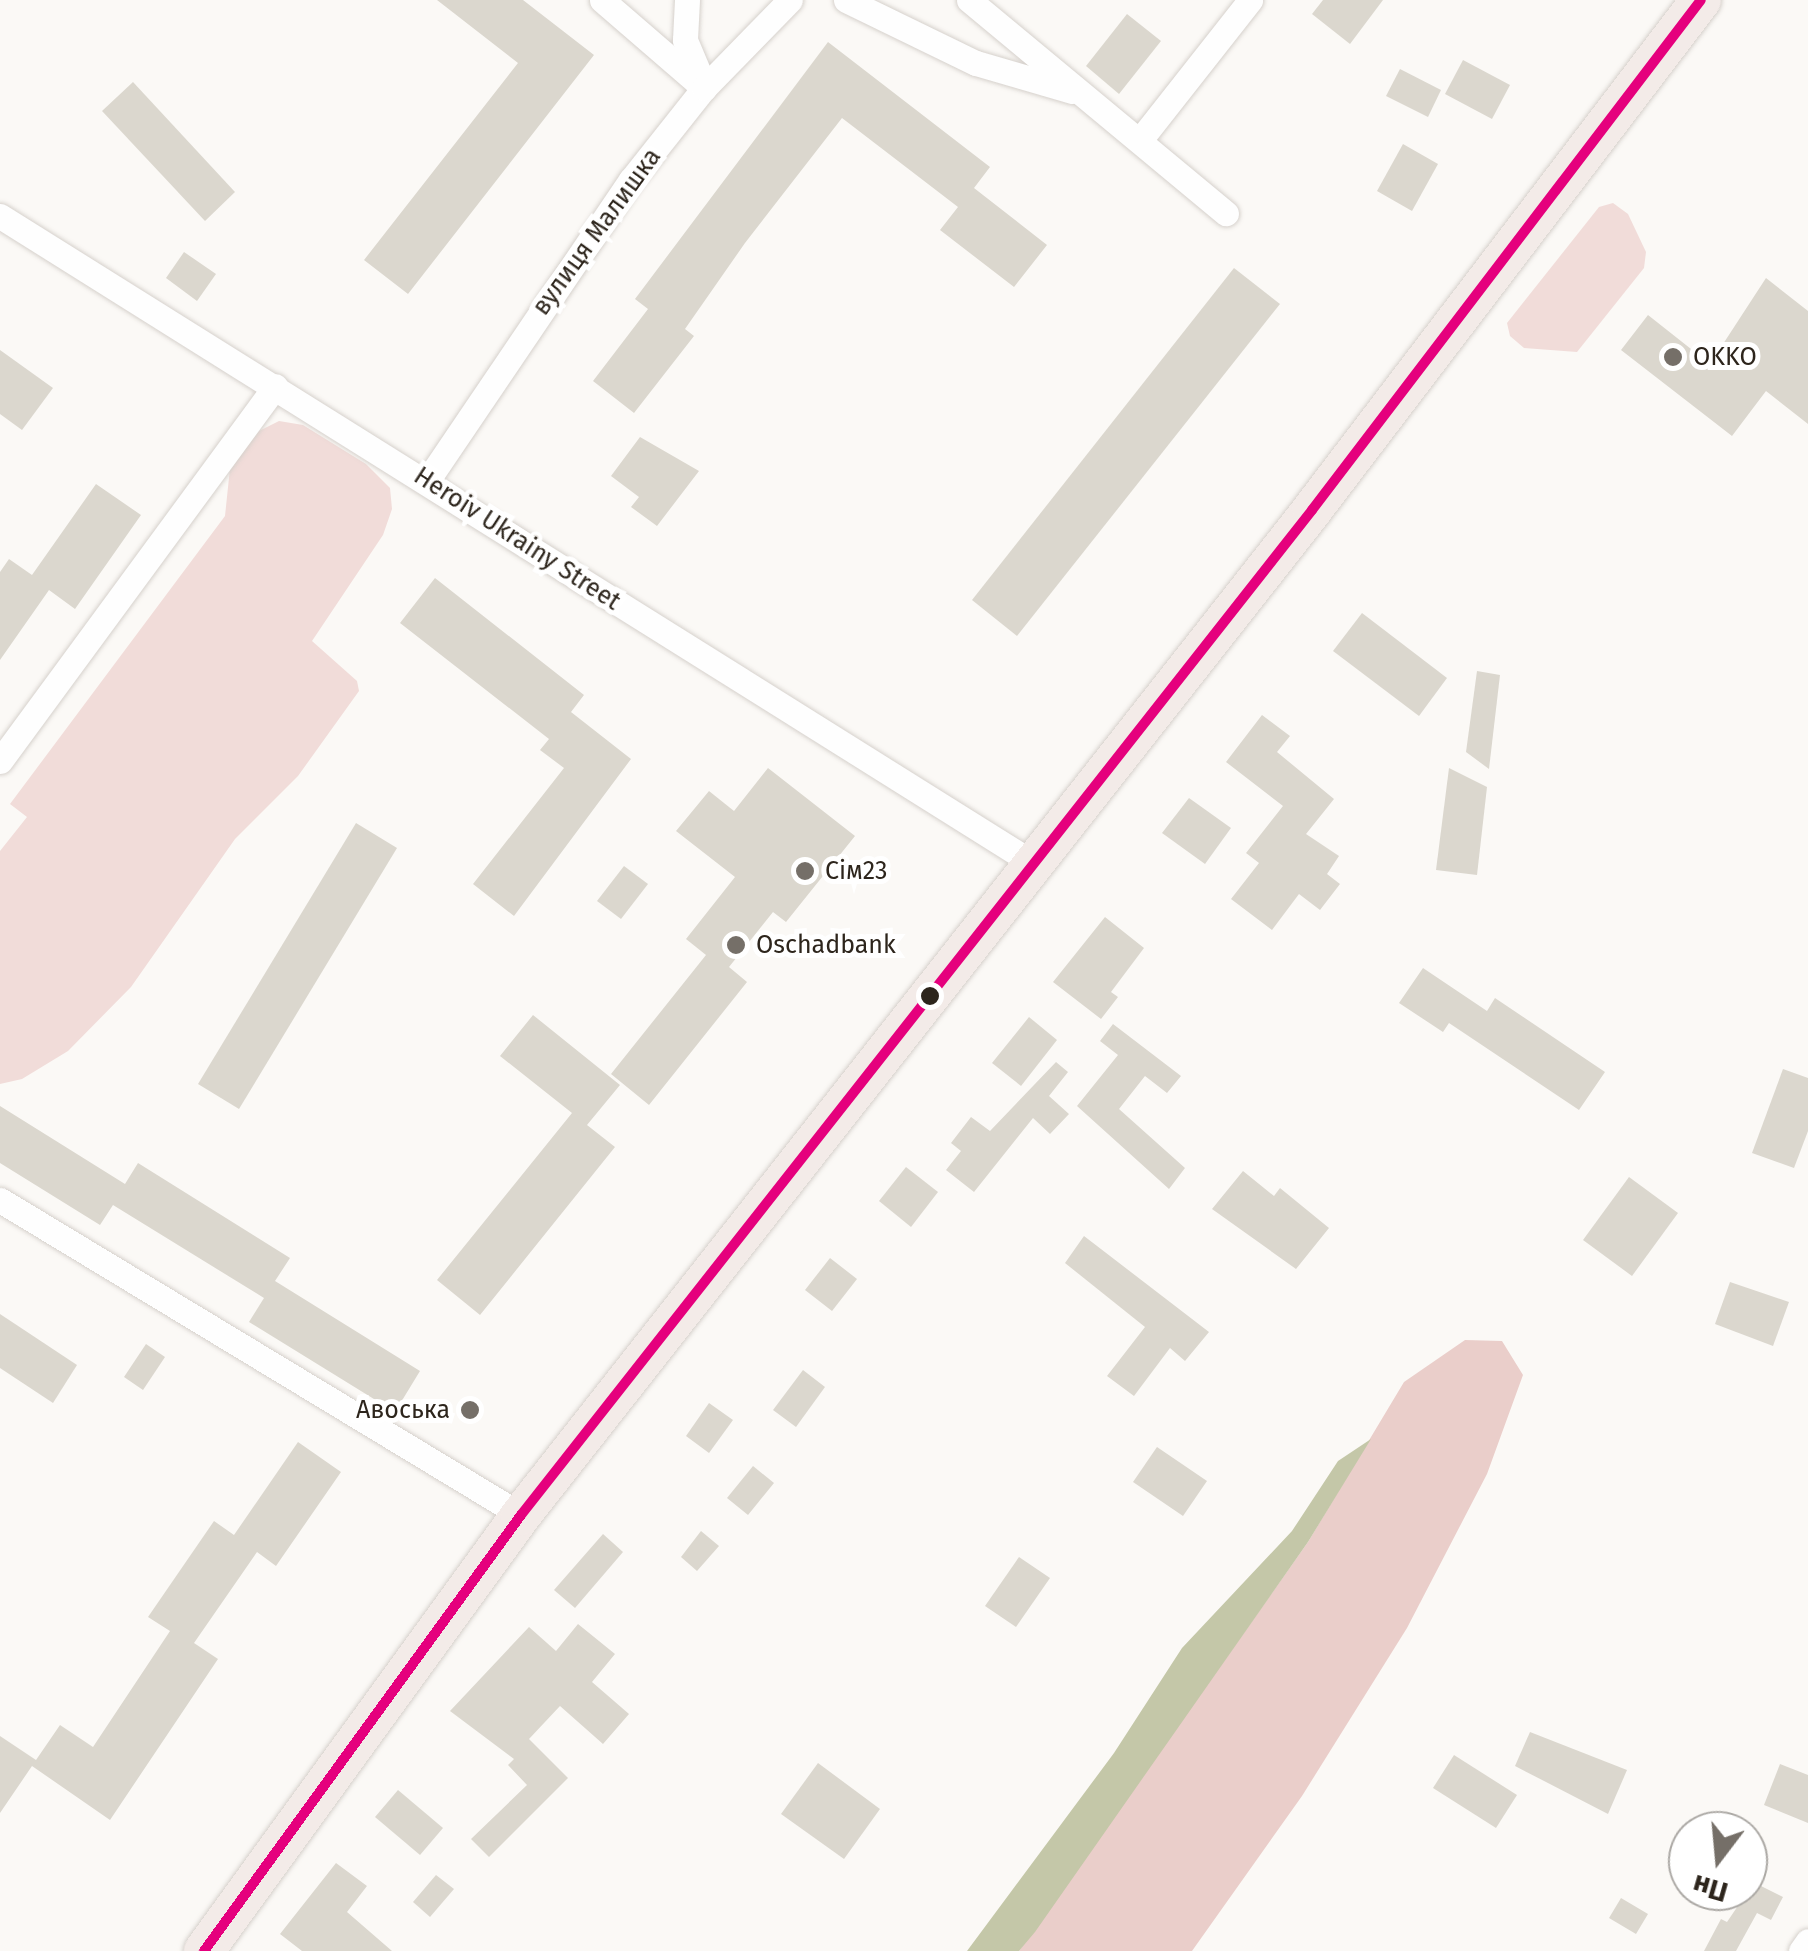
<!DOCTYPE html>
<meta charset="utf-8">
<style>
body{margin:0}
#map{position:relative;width:1808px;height:1951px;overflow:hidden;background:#fbf9f6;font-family:"Fira Sans",sans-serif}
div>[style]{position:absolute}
.green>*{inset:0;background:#f1dcd9}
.forest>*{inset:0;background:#eaceca}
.water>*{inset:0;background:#c4c7a8}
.building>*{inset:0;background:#dbd7ce}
.roads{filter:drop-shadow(0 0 2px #d6d1cc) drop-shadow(0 0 2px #d6d1cc)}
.street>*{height:25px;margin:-12.5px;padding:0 12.5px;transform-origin:12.5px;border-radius:12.5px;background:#fefefe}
.primary>*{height:40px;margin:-20px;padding:0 20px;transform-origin:20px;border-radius:20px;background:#f3ebe8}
.bus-1>*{height:10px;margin:-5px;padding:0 5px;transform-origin:5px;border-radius:5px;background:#e5007d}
.dots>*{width:28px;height:28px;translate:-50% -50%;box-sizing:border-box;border:5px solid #fff;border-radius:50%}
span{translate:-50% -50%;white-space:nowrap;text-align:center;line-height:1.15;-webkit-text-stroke:10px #fff;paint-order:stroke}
.street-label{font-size:25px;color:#2d251c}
.poi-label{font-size:25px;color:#2d251c}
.left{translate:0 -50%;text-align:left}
.right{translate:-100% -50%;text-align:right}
.north{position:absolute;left:1668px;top:1811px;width:100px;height:100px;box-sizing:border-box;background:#fff;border:2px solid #aba8a4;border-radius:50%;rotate:196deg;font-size:28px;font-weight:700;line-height:40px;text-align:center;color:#2d251c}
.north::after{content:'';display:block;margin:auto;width:35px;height:45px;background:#756f68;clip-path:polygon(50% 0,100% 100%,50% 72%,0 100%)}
</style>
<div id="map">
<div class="green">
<i style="clip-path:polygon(1613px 203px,1628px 214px,1646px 252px,1644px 268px,1577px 352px,1524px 348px,1510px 336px,1507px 323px,1599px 207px)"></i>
<i style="clip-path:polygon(279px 421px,303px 425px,366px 464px,390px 488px,392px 509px,383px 535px,312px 641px,357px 681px,359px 691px,298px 776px,235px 839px,131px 987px,68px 1051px,22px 1079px,0 1084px,0 851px,27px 817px,10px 804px,225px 516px,230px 468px,259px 431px)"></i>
</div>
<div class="forest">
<i style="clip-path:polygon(1465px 1340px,1502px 1341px,1523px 1375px,1487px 1474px,1407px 1628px,1302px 1796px,1192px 1951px,1019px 1951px,1308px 1542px,1404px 1382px)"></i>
</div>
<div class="water">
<i style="clip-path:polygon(1371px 1439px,1308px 1542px,1035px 1932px,1019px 1951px,967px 1951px,1114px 1753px,1182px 1648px,1292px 1531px,1338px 1461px)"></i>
</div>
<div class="building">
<i style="clip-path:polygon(437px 0,523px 0,594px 55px,408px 294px,364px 260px,518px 63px)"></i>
<i style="clip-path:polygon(1323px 0,1383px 0,1350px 44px,1312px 14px)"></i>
<i style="clip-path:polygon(1127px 14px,1161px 41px,1119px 94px,1086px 66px)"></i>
<i style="clip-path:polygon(828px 42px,990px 167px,974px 188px,1047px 245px,1014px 287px,940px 230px,958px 207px,842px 118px,745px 243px,685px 329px,694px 336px,634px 413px,593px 381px,648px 309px,635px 299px)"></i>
<i style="clip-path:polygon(1463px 60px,1510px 85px,1492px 119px,1445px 94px)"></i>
<i style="clip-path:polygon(1400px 69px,1441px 90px,1428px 117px,1386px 96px)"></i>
<i style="clip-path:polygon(133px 82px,235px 192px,205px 221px,102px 111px)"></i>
<i style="clip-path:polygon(1403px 144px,1438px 164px,1412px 211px,1377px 191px)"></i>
<i style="clip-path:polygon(184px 252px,216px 274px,197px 301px,166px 278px)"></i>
<i style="clip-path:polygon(1234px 268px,1280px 304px,1017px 636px,972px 600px)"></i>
<i style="clip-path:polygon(1766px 278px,1808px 311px,1808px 424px,1766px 391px,1732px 436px,1621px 350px,1648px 315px,1710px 364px)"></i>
<i style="clip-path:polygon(0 350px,53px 388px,22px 430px,0 414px)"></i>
<i style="clip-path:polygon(640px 437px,699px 471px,657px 526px,631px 507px,639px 497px,611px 476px)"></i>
<i style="clip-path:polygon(96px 484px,141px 515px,75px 609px,49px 590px,0 660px,0 572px,9px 559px,32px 575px)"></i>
<i style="clip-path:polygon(435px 578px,584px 695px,571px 712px,631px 759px,514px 916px,473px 884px,564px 768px,540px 750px,549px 739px,400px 623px)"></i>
<i style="clip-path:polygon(1362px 613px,1447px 678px,1419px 716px,1333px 651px)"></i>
<i style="clip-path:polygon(1477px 671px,1500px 675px,1489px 769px,1466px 752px)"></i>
<i style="clip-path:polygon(1262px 715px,1290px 736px,1277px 752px,1334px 799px,1306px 834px,1339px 856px,1327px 874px,1340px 884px,1320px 910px,1299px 894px,1272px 930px,1231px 899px,1259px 863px,1246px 853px,1283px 806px,1226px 762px)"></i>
<i style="clip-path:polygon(768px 768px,855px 836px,786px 922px,773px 912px,729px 967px,747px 982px,649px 1105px,611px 1074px,706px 955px,686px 939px,735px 877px,676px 831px,709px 791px,734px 811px)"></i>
<i style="clip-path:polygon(1449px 768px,1487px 787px,1477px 875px,1436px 870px)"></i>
<i style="clip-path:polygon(1189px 798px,1231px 828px,1205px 864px,1162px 833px)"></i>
<i style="clip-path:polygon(356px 823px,397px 848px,239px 1109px,198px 1084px)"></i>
<i style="clip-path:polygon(624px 866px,648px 884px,621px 919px,597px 901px)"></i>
<i style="clip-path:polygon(1105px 917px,1144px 948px,1111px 992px,1118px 997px,1101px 1019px,1053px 982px)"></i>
<i style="clip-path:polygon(1423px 968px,1487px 1011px,1495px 998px,1605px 1072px,1579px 1110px,1449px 1023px,1443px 1032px,1399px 1003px)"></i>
<i style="clip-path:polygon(533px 1015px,620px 1085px,587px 1125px,615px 1147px,480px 1315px,437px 1280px,572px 1113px,500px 1056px)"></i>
<i style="clip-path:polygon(1029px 1017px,1057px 1040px,1021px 1086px,992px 1063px)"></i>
<i style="clip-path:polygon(1113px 1024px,1181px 1076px,1167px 1093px,1145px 1076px,1119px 1109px,1185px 1168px,1169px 1189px,1077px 1106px,1118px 1055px,1100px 1041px)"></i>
<i style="clip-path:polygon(1056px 1062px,1068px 1072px,1049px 1096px,1069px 1114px,1050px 1134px,1033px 1118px,974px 1192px,946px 1170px,961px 1151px,951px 1143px,971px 1117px,990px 1131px)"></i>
<i style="clip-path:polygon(1783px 1069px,1808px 1078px,1808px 1131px,1794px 1168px,1752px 1153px)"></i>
<i style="clip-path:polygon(0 1106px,125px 1184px,138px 1163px,290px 1258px,275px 1281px,420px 1371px,395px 1412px,249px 1322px,264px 1298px,113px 1205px,100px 1225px,0 1163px)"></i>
<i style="clip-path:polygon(906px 1167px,938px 1192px,911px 1227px,879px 1201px)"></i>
<i style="clip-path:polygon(1243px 1171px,1274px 1196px,1280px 1188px,1329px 1228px,1296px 1269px,1212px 1209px)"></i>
<i style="clip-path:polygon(1629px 1177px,1678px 1213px,1632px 1276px,1583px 1240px)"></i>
<i style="clip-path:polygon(1084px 1236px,1209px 1332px,1185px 1361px,1170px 1348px,1134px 1396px,1107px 1376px,1145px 1327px,1065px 1263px)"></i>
<i style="clip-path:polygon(830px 1258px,857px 1279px,832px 1311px,805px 1290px)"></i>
<i style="clip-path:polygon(1730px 1282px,1789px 1302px,1773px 1346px,1715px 1324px)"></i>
<i style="clip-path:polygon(0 1314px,77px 1365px,53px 1403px,0 1368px)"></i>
<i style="clip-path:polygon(146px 1344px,165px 1357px,143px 1390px,124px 1377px)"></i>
<i style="clip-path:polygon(803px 1370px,825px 1387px,796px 1427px,773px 1410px)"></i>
<i style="clip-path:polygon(709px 1403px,733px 1420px,709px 1453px,686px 1436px)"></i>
<i style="clip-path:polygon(298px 1442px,341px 1472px,276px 1566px,257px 1552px,194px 1643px,218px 1659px,110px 1820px,32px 1766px,0 1813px,0 1736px,36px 1760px,60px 1725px,93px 1747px,170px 1631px,148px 1617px,214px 1521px,234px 1535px)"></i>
<i style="clip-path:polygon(1157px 1447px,1207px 1481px,1183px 1516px,1133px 1482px)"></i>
<i style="clip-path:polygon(753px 1466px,774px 1483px,748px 1515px,727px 1498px)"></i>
<i style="clip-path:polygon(701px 1531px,719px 1546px,697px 1571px,681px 1557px)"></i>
<i style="clip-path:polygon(603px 1534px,623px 1552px,575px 1608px,554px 1590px)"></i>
<i style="clip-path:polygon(1019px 1557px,1050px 1578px,1016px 1627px,985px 1606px)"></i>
<i style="clip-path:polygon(578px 1624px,615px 1654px,592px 1682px,629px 1714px,603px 1744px,560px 1706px,529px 1739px,568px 1778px,489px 1857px,471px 1839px,527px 1785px,508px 1765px,514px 1759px,450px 1711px,529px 1627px,556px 1651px)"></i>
<i style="clip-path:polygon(1530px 1732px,1627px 1770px,1608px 1814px,1515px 1766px)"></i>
<i style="clip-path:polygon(1454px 1755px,1517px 1795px,1496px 1828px,1433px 1788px)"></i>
<i style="clip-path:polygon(818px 1763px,880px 1809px,844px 1859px,781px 1814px)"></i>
<i style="clip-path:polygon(1780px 1764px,1808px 1775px,1808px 1823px,1764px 1805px)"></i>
<i style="clip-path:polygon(398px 1790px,443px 1828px,420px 1855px,375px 1817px)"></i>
<i style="clip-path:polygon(336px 1863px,367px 1886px,347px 1912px,392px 1951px,302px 1951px,280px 1934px)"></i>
<i style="clip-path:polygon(436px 1875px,454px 1889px,430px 1917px,413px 1902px)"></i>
<i style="clip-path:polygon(1749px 1880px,1783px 1897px,1771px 1920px,1757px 1913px,1736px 1951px,1704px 1951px,1721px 1919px,1727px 1922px,1748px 1891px)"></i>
<i style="clip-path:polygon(1621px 1898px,1648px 1914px,1636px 1934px,1609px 1918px)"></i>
</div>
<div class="roads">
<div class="street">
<i style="left:602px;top:0;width:135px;rotate:40.8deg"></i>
<i style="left:687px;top:0;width:40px;rotate:92.9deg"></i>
<i style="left:685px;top:40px;width:41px;rotate:67.2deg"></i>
<i style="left:846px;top:0;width:144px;rotate:25.9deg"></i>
<i style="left:976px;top:63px;width:100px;rotate:16.3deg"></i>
<i style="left:969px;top:0;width:334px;rotate:39.7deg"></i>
<i style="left:1140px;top:140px;width:178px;rotate:-51.8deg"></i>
<i style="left:0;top:216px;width:1219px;rotate:32.06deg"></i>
<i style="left:427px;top:481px;width:364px;rotate:-55.9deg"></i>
<i style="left:631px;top:180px;width:117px;rotate:-51.6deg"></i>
<i style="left:704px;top:88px;width:123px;rotate:-45.7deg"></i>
<i style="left:0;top:761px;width:465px;rotate:-53.7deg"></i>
<i style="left:0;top:1200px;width:609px;rotate:31.16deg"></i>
<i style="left:1801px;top:1951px;width:12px;rotate:-55deg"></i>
</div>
<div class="primary">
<i style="left:204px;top:1951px;width:539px;rotate:-53.98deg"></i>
<i style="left:521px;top:1515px;width:1279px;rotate:-51.79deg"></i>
<i style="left:1312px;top:510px;width:641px;rotate:-52.67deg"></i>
</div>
</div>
<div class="bus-1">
<i style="left:204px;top:1951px;width:539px;rotate:-53.98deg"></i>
<i style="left:521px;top:1515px;width:1279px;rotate:-51.79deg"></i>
<i style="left:1312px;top:510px;width:641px;rotate:-52.67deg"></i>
</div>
<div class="dots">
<i style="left:1673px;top:357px;background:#756f68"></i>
<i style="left:805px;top:871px;background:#756f68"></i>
<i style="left:736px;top:945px;background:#756f68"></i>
<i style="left:930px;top:996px;background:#2d251c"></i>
<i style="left:470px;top:1410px;background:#756f68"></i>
</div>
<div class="street-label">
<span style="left:597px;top:232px;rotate:-54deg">вулиця Малишка</span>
<span style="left:517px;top:539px;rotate:33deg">Heroiv Ukrainy Street</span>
</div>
<div class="poi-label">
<span class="left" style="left:1693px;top:357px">OKKO</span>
<span class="left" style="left:825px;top:871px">Сім23</span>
<span class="left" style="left:756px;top:945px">Oschadbank</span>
<span class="right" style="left:450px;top:1410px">Авоська</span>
</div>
<div class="north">Пн</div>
</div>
